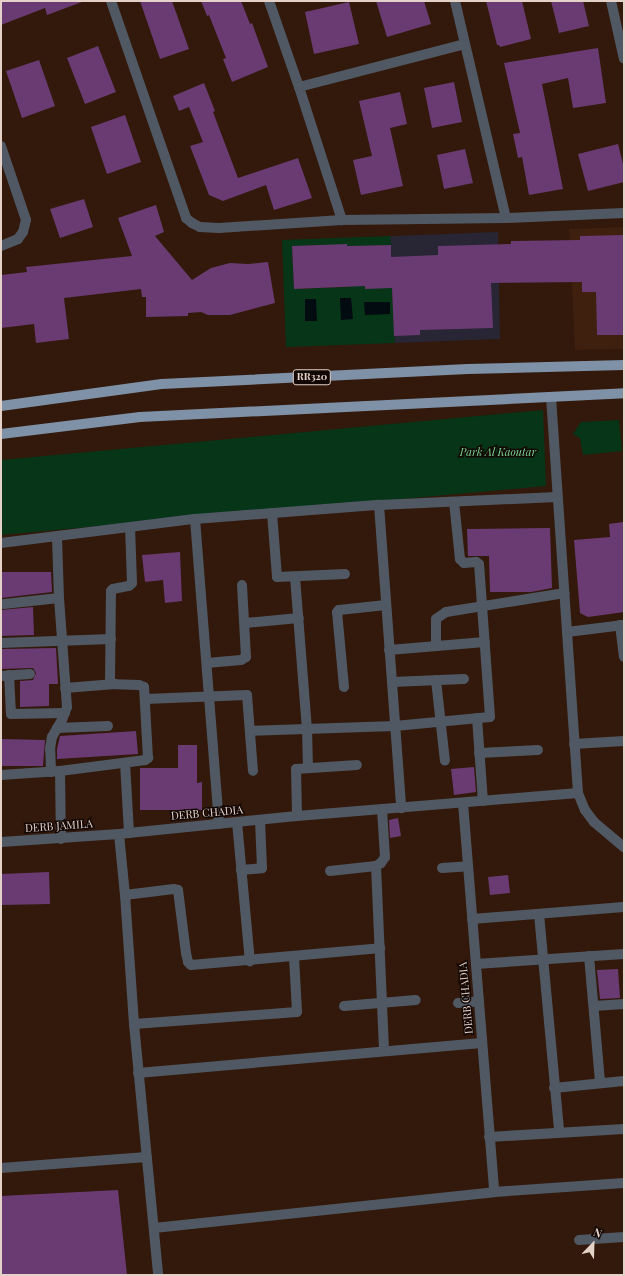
<!DOCTYPE html>
<style>
body{margin:0}
#map{position:relative;width:625px;height:1276px;overflow:hidden;background:#32190b;font-family:"Playfair Display",serif}
div>[style]{position:absolute}
.built>*{inset:0;background:#3f1f0e}
.education>*{inset:0;background:#282535}
.green>*{inset:0;background:#063517}
.water>*{inset:0;background:#020b0f}
.building>*{inset:0;background:#693b72}
.minor>*{height:10px;margin:-5px;padding:0 5px;transform-origin:5px;border-radius:5px;background:#505863}
.primary>*{height:10px;margin:-5px;padding:0 5px;transform-origin:5px;border-radius:5px;background:#7e91a7}
span{translate:-50% -50%;white-space:nowrap;text-align:center;line-height:1.15;-webkit-text-stroke:3px #120703;paint-order:stroke}
.shield-label span{padding:1px 3px;background:#120703;border:1px solid;border-radius:3px;-webkit-text-stroke-width:0}
.shield-label{font-size:10px;color:#e4d2c9;font-weight:700}
.park-label{font-size:11px;color:#7bd893;font-style:italic}
.street-label{font-size:11px;color:#e4d2c9}
.frame{position:absolute;inset:0;border:2px solid #e4d2c9;pointer-events:none}
.north{position:absolute;left:573px;top:1224px;width:40px;height:40px;-webkit-text-stroke:3px #120703;paint-order:stroke;rotate:23deg;font-size:11px;font-weight:700;line-height:16px;text-align:center;color:#e4d2c9}
.north::after{content:'';display:block;margin:auto;width:14px;height:18px;background:#e4d2c9;clip-path:polygon(50% 0,100% 100%,50% 72%,0 100%)}
</style>
<div id="map">
<div class="built">
<i style="clip-path:polygon(624px 227px,624px 349px,575px 350px,569px 229px)"></i>
</div>
<div class="education">
<i style="clip-path:polygon(498px 232px,500px 339px,395px 343px,390px 236px)"></i>
</div>
<div class="green">
<i style="clip-path:polygon(evenodd,390px 236px,391px 245px,364px 246px,392px 288px,395px 343px,286px 347px,282px 240px,390px 236px,319px 245px,349px 287px,294px 289px,292px 247px,319px 245px)"></i>
<i style="clip-path:polygon(543px 410px,546px 486px,1px 535px,1px 460px)"></i>
<i style="clip-path:polygon(619px 420px,622px 451px,583px 455px,580px 438px,573px 434px,581px 422px)"></i>
</div>
<div class="water">
<i style="clip-path:polygon(340px 298px,351px 298px,353px 319px,341px 320px)"></i>
<i style="clip-path:polygon(305px 299px,316px 299px,317px 321px,305px 321px)"></i>
<i style="clip-path:polygon(364px 302px,390px 302px,390px 314px,365px 315px)"></i>
</div>
<div class="building">
<i style="clip-path:polygon(1px 1px,82px 1px,82px 2px,47px 15px,45px 8px,1px 25px)"></i>
<i style="clip-path:polygon(140px 1px,172px 1px,189px 49px,160px 59px)"></i>
<i style="clip-path:polygon(201px 1px,241px 1px,250px 24px,252px 23px,268px 67px,232px 82px,223px 59px,226px 58px,209px 15px,207px 16px)"></i>
<i style="clip-path:polygon(376px 1px,424px 1px,431px 24px,387px 37px)"></i>
<i style="clip-path:polygon(486px 1px,522px 1px,531px 39px,500px 47px,499px 45px,497px 45px)"></i>
<i style="clip-path:polygon(551px 1px,583px 1px,589px 26px,559px 33px)"></i>
<i style="clip-path:polygon(349px 2px,359px 44px,314px 54px,305px 12px)"></i>
<i style="clip-path:polygon(98px 46px,116px 92px,85px 104px,67px 58px)"></i>
<i style="clip-path:polygon(598px 48px,606px 103px,573px 108px,568px 78px,542px 84px,563px 189px,529px 195px,522px 157px,518px 158px,513px 134px,520px 133px,504px 63px)"></i>
<i style="clip-path:polygon(39px 60px,55px 106px,22px 118px,6px 71px)"></i>
<i style="clip-path:polygon(454px 82px,462px 122px,432px 128px,424px 88px)"></i>
<i style="clip-path:polygon(204px 83px,215px 111px,213px 112px,238px 178px,298px 158px,312px 198px,274px 210px,266px 185px,223px 201px,209px 195px,190px 146px,203px 142px,189px 107px,179px 111px,173px 96px)"></i>
<i style="clip-path:polygon(400px 92px,407px 124px,390px 128px,403px 186px,361px 195px,353px 160px,372px 156px,359px 101px)"></i>
<i style="clip-path:polygon(125px 115px,141px 162px,107px 174px,91px 127px)"></i>
<i style="clip-path:polygon(618px 144px,624px 168px,624px 182px,588px 191px,578px 154px)"></i>
<i style="clip-path:polygon(465px 149px,473px 183px,444px 189px,437px 155px)"></i>
<i style="clip-path:polygon(84px 199px,93px 227px,60px 238px,50px 209px)"></i>
<i style="clip-path:polygon(156px 205px,164px 232px,155px 236px,192px 280px,211px 268px,230px 263px,248px 264px,268px 262px,275px 303px,230px 315px,208px 315px,201px 312px,188px 313px,188px 316px,146px 317px,146px 297px,142px 297px,141px 289px,64px 298px,69px 339px,36px 343px,34px 324px,1px 328px,1px 275px,27px 272px,26px 267px,132px 256px,118px 218px)"></i>
<i style="clip-path:polygon(624px 235px,624px 335px,597px 335px,596px 292px,582px 292px,582px 282px,491px 283px,493px 328px,420px 330px,420px 335px,394px 336px,392px 288px,365px 289px,365px 286px,294px 289px,292px 246px,347px 244px,347px 246px,391px 245px,391px 257px,438px 255px,438px 246px,511px 244px,511px 241px,580px 240px,580px 236px)"></i>
<i style="clip-path:polygon(623px 522px,624px 612px,588px 617px,580px 613px,574px 540px,610px 537px,609px 524px)"></i>
<i style="clip-path:polygon(550px 528px,552px 588px,531px 592px,490px 592px,489px 556px,468px 556px,467px 529px)"></i>
<i style="clip-path:polygon(180px 552px,182px 601px,165px 603px,163px 580px,145px 582px,142px 555px)"></i>
<i style="clip-path:polygon(1px 572px,51px 572px,52px 592px,1px 598px)"></i>
<i style="clip-path:polygon(33px 607px,34px 635px,1px 636px,1px 610px)"></i>
<i style="clip-path:polygon(56px 648px,58px 684px,49px 684px,49px 706px,20px 707px,20px 681px,33px 680px,36px 673px,33px 668px,30px 668px,1px 669px,1px 649px)"></i>
<i style="clip-path:polygon(136px 731px,138px 754px,57px 759px,57px 749px,60px 736px)"></i>
<i style="clip-path:polygon(1px 739px,45px 740px,43px 766px,1px 766px)"></i>
<i style="clip-path:polygon(178px 745px,197px 745px,197px 783px,202px 782px,202px 810px,140px 810px,140px 768px,178px 768px)"></i>
<i style="clip-path:polygon(474px 767px,476px 792px,454px 795px,451px 769px)"></i>
<i style="clip-path:polygon(398px 818px,401px 836px,390px 838px,389px 820px)"></i>
<i style="clip-path:polygon(49px 872px,50px 904px,1px 905px,1px 874px)"></i>
<i style="clip-path:polygon(508px 875px,510px 893px,490px 895px,488px 877px)"></i>
<i style="clip-path:polygon(618px 969px,620px 998px,600px 999px,597px 970px)"></i>
<i style="clip-path:polygon(118px 1190px,127px 1275px,1px 1275px,1px 1196px)"></i>
</div>
<div class="minor">
<i style="left:111px;top:1px;width:230px;rotate:70.9deg"></i>
<i style="left:186px;top:218px;width:8px;rotate:40deg"></i>
<i style="left:192px;top:223px;width:9px;rotate:27deg"></i>
<i style="left:200px;top:227px;width:19px;rotate:3deg"></i>
<i style="left:219px;top:228px;width:123px;rotate:-3.7deg"></i>
<i style="left:342px;top:220px;width:164px;rotate:-0.7deg"></i>
<i style="left:506px;top:218px;width:118px;rotate:-2.4deg"></i>
<i style="left:269px;top:1px;width:91px;rotate:70.8deg"></i>
<i style="left:299px;top:87px;width:140px;rotate:72.1deg"></i>
<i style="left:455px;top:1px;width:223px;rotate:76.8deg"></i>
<i style="left:611px;top:1px;width:59px;rotate:77.4deg"></i>
<i style="left:299px;top:87px;width:171px;rotate:-14.5deg"></i>
<i style="left:1px;top:146px;width:78px;rotate:71.3deg"></i>
<i style="left:26px;top:220px;width:12px;rotate:104deg"></i>
<i style="left:23px;top:232px;width:9px;rotate:126deg"></i>
<i style="left:18px;top:239px;width:18px;rotate:158deg"></i>
<i style="left:551px;top:397px;width:397px;rotate:86.1deg"></i>
<i style="left:578px;top:793px;width:18px;rotate:68deg"></i>
<i style="left:585px;top:810px;width:15px;rotate:53deg"></i>
<i style="left:594px;top:822px;width:39px;rotate:40deg"></i>
<i style="left:379px;top:505px;width:304px;rotate:85.8deg"></i>
<i style="left:272px;top:513px;width:64px;rotate:85.5deg"></i>
<i style="left:277px;top:577px;width:68px;rotate:-2.5deg"></i>
<i style="left:195px;top:519px;width:306px;rotate:85.5deg"></i>
<i style="left:1px;top:543px;width:195px;rotate:-7.1deg"></i>
<i style="left:195px;top:519px;width:185px;rotate:-4.4deg"></i>
<i style="left:379px;top:505px;width:178px;rotate:-2.6deg"></i>
<i style="left:295px;top:577px;width:151px;rotate:85.5deg"></i>
<i style="left:307px;top:728px;width:40px;rotate:88.6deg"></i>
<i style="left:4px;top:604px;width:55px;rotate:-6.2deg"></i>
<i style="left:245px;top:623px;width:54px;rotate:-5.3deg"></i>
<i style="left:620px;top:625px;width:32px;rotate:83deg"></i>
<i style="left:567px;top:632px;width:57px;rotate:-7deg"></i>
<i style="left:1px;top:643px;width:110px;rotate:-2.1deg"></i>
<i style="left:436px;top:646px;width:27px;rotate:-90deg"></i>
<i style="left:436px;top:619px;width:12px;rotate:-35deg"></i>
<i style="left:446px;top:612px;width:120px;rotate:-9.1deg"></i>
<i style="left:389px;top:650px;width:96px;rotate:-4.8deg"></i>
<i style="left:207px;top:663px;width:34px;rotate:-5deg"></i>
<i style="left:241px;top:660px;width:6px;rotate:-31deg"></i>
<i style="left:246px;top:657px;width:72px;rotate:-93.2deg"></i>
<i style="left:9px;top:675px;width:39px;rotate:87deg"></i>
<i style="left:11px;top:714px;width:54px;rotate:-1.1deg"></i>
<i style="left:1px;top:676px;width:29px;rotate:-4deg"></i>
<i style="left:436px;top:680px;width:81px;rotate:83.7deg"></i>
<i style="left:392px;top:682px;width:72px;rotate:-2.4deg"></i>
<i style="left:110px;top:684px;width:93px;rotate:-89.4deg"></i>
<i style="left:111px;top:591px;width:3px;rotate:-45deg"></i>
<i style="left:113px;top:589px;width:16px;rotate:-11deg"></i>
<i style="left:129px;top:586px;width:4px;rotate:-45deg"></i>
<i style="left:132px;top:583px;width:56px;rotate:-92deg"></i>
<i style="left:344px;top:687px;width:75px;rotate:-95.3deg"></i>
<i style="left:337px;top:612px;width:3px;rotate:-45deg"></i>
<i style="left:339px;top:610px;width:47px;rotate:-6.1deg"></i>
<i style="left:145px;top:699px;width:102px;rotate:-2.2deg"></i>
<i style="left:247px;top:695px;width:76px;rotate:85.5deg"></i>
<i style="left:477px;top:718px;width:83px;rotate:85.9deg"></i>
<i style="left:57px;top:728px;width:51px;rotate:-2.2deg"></i>
<i style="left:250px;top:731px;width:145px;rotate:-2deg"></i>
<i style="left:395px;top:726px;width:95px;rotate:-5.4deg"></i>
<i style="left:490px;top:717px;width:153px;rotate:-94.1deg"></i>
<i style="left:479px;top:564px;width:4px;rotate:-146deg"></i>
<i style="left:476px;top:562px;width:12px;rotate:175deg"></i>
<i style="left:464px;top:563px;width:6px;rotate:-135deg"></i>
<i style="left:460px;top:559px;width:57px;rotate:-96deg"></i>
<i style="left:574px;top:744px;width:50px;rotate:-3.4deg"></i>
<i style="left:479px;top:753px;width:59px;rotate:-2.9deg"></i>
<i style="left:125px;top:763px;width:70px;rotate:86.7deg"></i>
<i style="left:60px;top:771px;width:68px;rotate:89.2deg"></i>
<i style="left:51px;top:772px;width:23px;rotate:-92deg"></i>
<i style="left:50px;top:749px;width:12px;rotate:-81deg"></i>
<i style="left:52px;top:737px;width:20px;rotate:-60deg"></i>
<i style="left:62px;top:720px;width:14px;rotate:-69deg"></i>
<i style="left:67px;top:707px;width:109px;rotate:-94.2deg"></i>
<i style="left:59px;top:598px;width:61px;rotate:-91.9deg"></i>
<i style="left:1px;top:775px;width:59px;rotate:-3.9deg"></i>
<i style="left:60px;top:771px;width:86px;rotate:-7.4deg"></i>
<i style="left:145px;top:760px;width:4px;rotate:-34deg"></i>
<i style="left:148px;top:758px;width:71px;rotate:-93.2deg"></i>
<i style="left:144px;top:687px;width:5px;rotate:-158deg"></i>
<i style="left:139px;top:685px;width:24px;rotate:-178deg"></i>
<i style="left:115px;top:684px;width:50px;rotate:175.4deg"></i>
<i style="left:463px;top:803px;width:390px;rotate:85.4deg"></i>
<i style="left:297px;top:816px;width:47px;rotate:-91.2deg"></i>
<i style="left:296px;top:769px;width:61px;rotate:-3.8deg"></i>
<i style="left:237px;top:822px;width:140px;rotate:84.7deg"></i>
<i style="left:119px;top:834px;width:61px;rotate:84.4deg"></i>
<i style="left:125px;top:895px;width:129px;rotate:86deg"></i>
<i style="left:134px;top:1024px;width:252px;rotate:84.5deg"></i>
<i style="left:1px;top:842px;width:118px;rotate:-3.9deg"></i>
<i style="left:119px;top:834px;width:179px;rotate:-5.8deg"></i>
<i style="left:297px;top:816px;width:282px;rotate:-4.7deg"></i>
<i style="left:376px;top:866px;width:185px;rotate:87.5deg"></i>
<i style="left:442px;top:868px;width:26px;rotate:-4deg"></i>
<i style="left:241px;top:870px;width:21px;rotate:-5deg"></i>
<i style="left:262px;top:868px;width:47px;rotate:-92.4deg"></i>
<i style="left:330px;top:871px;width:46px;rotate:-6.2deg"></i>
<i style="left:376px;top:866px;width:6px;rotate:-31deg"></i>
<i style="left:381px;top:863px;width:7px;rotate:-56deg"></i>
<i style="left:385px;top:857px;width:48px;rotate:-93.6deg"></i>
<i style="left:125px;top:895px;width:49px;rotate:-7deg"></i>
<i style="left:174px;top:889px;width:4px;rotate:14deg"></i>
<i style="left:178px;top:890px;width:64px;rotate:82.8deg"></i>
<i style="left:186px;top:953px;width:9px;rotate:77deg"></i>
<i style="left:188px;top:962px;width:4px;rotate:45deg"></i>
<i style="left:191px;top:965px;width:190px;rotate:-5.1deg"></i>
<i style="left:539px;top:914px;width:218px;rotate:84.7deg"></i>
<i style="left:472px;top:919px;width:152px;rotate:-4.5deg"></i>
<i style="left:589px;top:956px;width:127px;rotate:85deg"></i>
<i style="left:476px;top:964px;width:148px;rotate:-3.9deg"></i>
<i style="left:458px;top:1003px;width:21px;rotate:-5deg"></i>
<i style="left:344px;top:1006px;width:72px;rotate:-4.8deg"></i>
<i style="left:594px;top:1006px;width:30px;rotate:-4deg"></i>
<i style="left:134px;top:1024px;width:163px;rotate:-4.2deg"></i>
<i style="left:297px;top:1012px;width:56px;rotate:-93.1deg"></i>
<i style="left:138px;top:1073px;width:345px;rotate:-5deg"></i>
<i style="left:554px;top:1088px;width:70px;rotate:-5.7deg"></i>
<i style="left:489px;top:1137px;width:135px;rotate:-3.4deg"></i>
<i style="left:1px;top:1168px;width:146px;rotate:-4.3deg"></i>
<i style="left:154px;top:1228px;width:342px;rotate:-6deg"></i>
<i style="left:494px;top:1192px;width:130px;rotate:-4deg"></i>
<i style="left:579px;top:1240px;width:45px;rotate:-3.8deg"></i>
</div>
<div class="primary">
<i style="left:1px;top:406px;width:162px;rotate:-7.8deg"></i>
<i style="left:162px;top:384px;width:306px;rotate:-2.8deg"></i>
<i style="left:468px;top:369px;width:156px;rotate:-1.5deg"></i>
<i style="left:1px;top:434px;width:140px;rotate:-7deg"></i>
<i style="left:140px;top:417px;width:485px;rotate:-2.8deg"></i>
</div>
<div class="shield-label">
<span style="left:312px;top:377px">RR320</span>
</div>
<div class="park-label">
<span style="left:498px;top:452px">Park Al Kaoutar</span>
</div>
<div class="street-label">
<span style="left:207px;top:813px;rotate:-5deg">DERB CHADIA</span>
<span style="left:59px;top:826px;rotate:-4deg">DERB JAMILA</span>
<span style="left:466px;top:998px;rotate:-95deg">DERB CHADIA</span>
</div>
<div class="frame"></div>
<div class="north">N</div>
</div>
